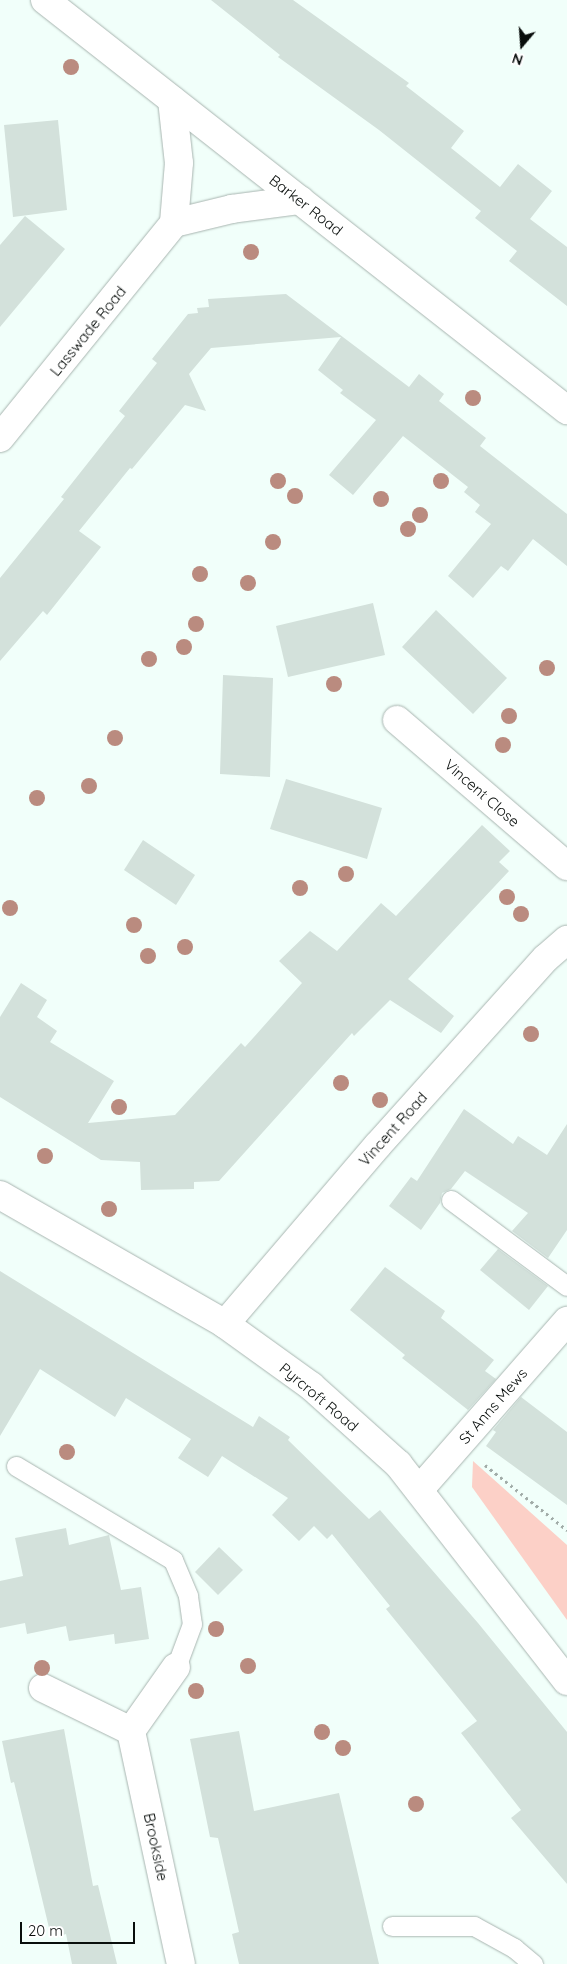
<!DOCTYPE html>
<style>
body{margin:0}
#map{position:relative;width:567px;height:1964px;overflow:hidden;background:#f1fffa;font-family:Quicksand,sans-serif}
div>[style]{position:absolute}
.green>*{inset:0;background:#fcd0c7}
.building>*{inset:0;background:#d3e1db}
.path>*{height:3px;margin-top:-1.5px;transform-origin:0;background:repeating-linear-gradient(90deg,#a1aca8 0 2.5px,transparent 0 6.5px)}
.roads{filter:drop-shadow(0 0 1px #a8b5b0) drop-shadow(0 0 1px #a8b5b0)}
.service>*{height:19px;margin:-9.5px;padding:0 9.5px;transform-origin:9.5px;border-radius:9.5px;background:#fff}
.minor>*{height:28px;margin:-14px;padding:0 14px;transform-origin:14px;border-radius:14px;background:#fff}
.tertiary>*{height:28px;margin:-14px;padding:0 14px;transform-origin:14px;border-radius:14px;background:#fff}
.trees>*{width:16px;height:16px;margin:-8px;border-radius:50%;background:#ba8b7f}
span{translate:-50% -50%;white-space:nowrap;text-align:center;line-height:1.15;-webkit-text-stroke:5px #fff;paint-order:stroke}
.street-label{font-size:15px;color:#090e0c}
.north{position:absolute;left:497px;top:20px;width:50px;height:50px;-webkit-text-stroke:4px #fff;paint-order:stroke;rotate:198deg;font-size:14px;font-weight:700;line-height:20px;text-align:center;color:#090e0c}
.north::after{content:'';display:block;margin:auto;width:18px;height:22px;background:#090e0c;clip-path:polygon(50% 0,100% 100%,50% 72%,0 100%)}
.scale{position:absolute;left:20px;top:1922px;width:115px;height:22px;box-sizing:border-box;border:2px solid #090e0c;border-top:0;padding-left:6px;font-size:15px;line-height:18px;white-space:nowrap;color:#090e0c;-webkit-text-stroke:4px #fff;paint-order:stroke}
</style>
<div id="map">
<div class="green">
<i style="clip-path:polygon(473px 1461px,567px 1545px,567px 1620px,472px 1487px)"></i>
</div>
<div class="building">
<i style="clip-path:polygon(211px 0,293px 0,409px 83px,406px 86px,464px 131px,451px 148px,500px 187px,518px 164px,552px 191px,530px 219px,567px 247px,567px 306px,509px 261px,517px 251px,475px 218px,481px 211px,379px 130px,278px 57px,280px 55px)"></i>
<i style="clip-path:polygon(58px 120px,67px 210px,13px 217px,4px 125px)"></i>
<i style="clip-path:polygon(25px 216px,65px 249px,0 327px,0 245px)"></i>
<i style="clip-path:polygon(286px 294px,409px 387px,419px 374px,444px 394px,439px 401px,486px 438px,480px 446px,567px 514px,567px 566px,533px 539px,508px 571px,501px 566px,473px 598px,448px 576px,491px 524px,475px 512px,480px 505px,464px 492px,468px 487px,403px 436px,353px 495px,329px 475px,376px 420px,340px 393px,343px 390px,318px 370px,341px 337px,211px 348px,189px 374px,206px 411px,185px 405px,132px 469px,130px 468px,79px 531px,101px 547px,47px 615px,43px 611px,0 661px,0 578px,64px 499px,61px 497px,125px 416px,119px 411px,157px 363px,152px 359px,188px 314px,198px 313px,197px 308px,209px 307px,208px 299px)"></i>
<i style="clip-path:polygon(373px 603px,385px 655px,288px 677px,276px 626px)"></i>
<i style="clip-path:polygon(436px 610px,507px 678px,473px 714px,402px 647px)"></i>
<i style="clip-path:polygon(223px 675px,273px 678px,270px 777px,220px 774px)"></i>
<i style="clip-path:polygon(286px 779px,382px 808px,367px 859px,270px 829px)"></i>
<i style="clip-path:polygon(482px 825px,510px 851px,499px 862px,509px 871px,408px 979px,454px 1016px,441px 1033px,390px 1000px,354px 1036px,352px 1033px,219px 1181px,194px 1182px,194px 1189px,141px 1190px,140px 1162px,101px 1160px,0 1097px,0 1017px,21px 983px,47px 1000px,37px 1017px,57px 1031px,50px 1042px,114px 1081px,88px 1123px,175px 1115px,241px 1043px,245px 1047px,302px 983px,279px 961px,310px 931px,337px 951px,381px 903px,396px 916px)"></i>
<i style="clip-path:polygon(143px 840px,195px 875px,176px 905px,124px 870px)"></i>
<i style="clip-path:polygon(464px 1109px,513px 1144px,518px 1136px,547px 1155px,567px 1124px,567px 1230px,548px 1258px,512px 1231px,528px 1213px,465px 1171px,451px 1189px,442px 1193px,440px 1203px,421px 1230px,389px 1206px,411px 1177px,417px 1181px)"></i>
<i style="clip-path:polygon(498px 1249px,548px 1286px,529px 1310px,480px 1270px)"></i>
<i style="clip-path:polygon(385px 1267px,445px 1311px,441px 1318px,494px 1360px,485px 1371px,496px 1379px,468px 1410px,402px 1358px,405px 1355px,350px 1310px)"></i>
<i style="clip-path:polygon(0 1271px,253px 1427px,259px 1416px,290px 1437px,288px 1440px,369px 1519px,380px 1510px,478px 1623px,567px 1732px,567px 1884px,511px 1818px,521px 1810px,461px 1733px,477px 1721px,386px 1609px,390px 1606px,332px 1534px,327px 1539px,314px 1526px,299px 1541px,272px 1515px,288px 1498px,222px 1456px,208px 1477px,178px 1458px,191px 1439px,126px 1398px,115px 1417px,40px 1369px,0 1436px)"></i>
<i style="clip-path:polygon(521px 1397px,567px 1432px,567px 1505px,486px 1446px,496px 1432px,493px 1430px)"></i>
<i style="clip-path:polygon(66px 1528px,69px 1545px,109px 1535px,121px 1590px,141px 1587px,149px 1639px,115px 1644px,114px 1634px,69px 1641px,66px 1626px,27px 1634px,25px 1623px,0 1628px,0 1581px,23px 1576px,15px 1538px)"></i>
<i style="clip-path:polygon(219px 1547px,243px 1570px,218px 1595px,195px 1572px)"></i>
<i style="clip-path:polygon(64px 1729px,93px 1886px,98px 1885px,117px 1964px,72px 1964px,66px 1934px,63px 1935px,61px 1929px,50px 1932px,14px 1782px,11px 1783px,2px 1741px)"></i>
<i style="clip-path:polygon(239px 1731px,254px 1811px,339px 1793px,379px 1964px,239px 1964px,232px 1934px,239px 1932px,218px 1838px,210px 1837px,190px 1739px)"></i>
</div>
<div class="path">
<i style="left:485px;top:1465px;width:105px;rotate:38.4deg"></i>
</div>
<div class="roads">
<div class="service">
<i style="left:451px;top:1200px;width:144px;rotate:36.6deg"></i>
<i style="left:16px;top:1466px;width:183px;rotate:30.9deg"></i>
<i style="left:173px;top:1560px;width:39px;rotate:67deg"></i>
<i style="left:188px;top:1596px;width:28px;rotate:82deg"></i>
<i style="left:192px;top:1624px;width:46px;rotate:110.4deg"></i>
<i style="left:392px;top:1926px;width:82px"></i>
<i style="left:474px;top:1926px;width:46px;rotate:28.8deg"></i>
<i style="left:514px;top:1948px;width:25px;rotate:40deg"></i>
</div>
<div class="minor">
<i style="left:45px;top:0;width:664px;rotate:38.15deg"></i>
<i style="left:172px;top:100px;width:63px;rotate:83.7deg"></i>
<i style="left:179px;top:163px;width:60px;rotate:94.8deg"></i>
<i style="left:0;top:438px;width:277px;rotate:-51deg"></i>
<i style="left:174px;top:223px;width:60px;rotate:-13.6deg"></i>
<i style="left:232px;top:209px;width:69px;rotate:-7.5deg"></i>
<i style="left:397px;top:720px;width:224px;rotate:40.7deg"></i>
<i style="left:225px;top:1324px;width:235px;rotate:-49.5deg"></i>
<i style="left:378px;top:1145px;width:251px;rotate:-48.1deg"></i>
<i style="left:546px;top:958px;width:28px;rotate:-41deg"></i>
<i style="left:419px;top:1490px;width:225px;rotate:-48.8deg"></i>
<i style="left:43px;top:1688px;width:98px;rotate:26deg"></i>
<i style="left:131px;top:1731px;width:78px;rotate:-54.9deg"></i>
<i style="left:131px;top:1731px;width:238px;rotate:77.9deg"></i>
</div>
<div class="tertiary">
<i style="left:0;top:1195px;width:259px;rotate:29.8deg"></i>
<i style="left:225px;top:1324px;width:106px;rotate:35.8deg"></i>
<i style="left:311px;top:1386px;width:117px;rotate:41.9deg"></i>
<i style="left:398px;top:1464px;width:275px;rotate:52.1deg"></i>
</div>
</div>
<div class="trees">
<i style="left:71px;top:67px"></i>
<i style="left:251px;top:252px"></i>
<i style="left:473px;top:398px"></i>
<i style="left:278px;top:481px"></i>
<i style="left:441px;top:481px"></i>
<i style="left:295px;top:496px"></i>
<i style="left:381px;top:499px"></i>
<i style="left:420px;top:515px"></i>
<i style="left:408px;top:529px"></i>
<i style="left:273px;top:542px"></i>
<i style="left:200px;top:574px"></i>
<i style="left:248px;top:583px"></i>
<i style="left:196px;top:624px"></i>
<i style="left:184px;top:647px"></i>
<i style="left:149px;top:659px"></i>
<i style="left:547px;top:668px"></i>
<i style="left:334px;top:684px"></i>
<i style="left:509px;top:716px"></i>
<i style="left:115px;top:738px"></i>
<i style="left:503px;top:745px"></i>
<i style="left:89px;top:786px"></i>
<i style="left:37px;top:798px"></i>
<i style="left:346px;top:874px"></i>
<i style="left:300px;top:888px"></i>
<i style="left:507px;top:897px"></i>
<i style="left:10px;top:908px"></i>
<i style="left:521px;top:914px"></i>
<i style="left:134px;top:925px"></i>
<i style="left:185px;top:947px"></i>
<i style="left:148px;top:956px"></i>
<i style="left:531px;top:1034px"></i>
<i style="left:341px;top:1083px"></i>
<i style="left:380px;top:1100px"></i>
<i style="left:119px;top:1107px"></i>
<i style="left:45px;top:1156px"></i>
<i style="left:109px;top:1209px"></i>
<i style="left:67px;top:1452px"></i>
<i style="left:216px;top:1629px"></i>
<i style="left:248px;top:1666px"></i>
<i style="left:42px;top:1668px"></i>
<i style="left:196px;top:1691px"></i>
<i style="left:322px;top:1732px"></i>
<i style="left:343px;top:1748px"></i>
<i style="left:416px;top:1804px"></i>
</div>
<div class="street-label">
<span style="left:306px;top:205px;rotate:38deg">Barker Road</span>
<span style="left:88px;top:331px;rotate:-51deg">Lasswade Road</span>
<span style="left:482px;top:793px;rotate:41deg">Vincent Close</span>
<span style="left:393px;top:1129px;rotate:-48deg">Vincent Road</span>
<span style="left:319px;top:1397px;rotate:40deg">Pyrcroft Road</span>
<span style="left:493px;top:1406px;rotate:-49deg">St Anns Mews</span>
<span style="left:156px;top:1847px;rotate:78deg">Brookside</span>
</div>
<div class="north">N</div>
<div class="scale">20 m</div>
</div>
